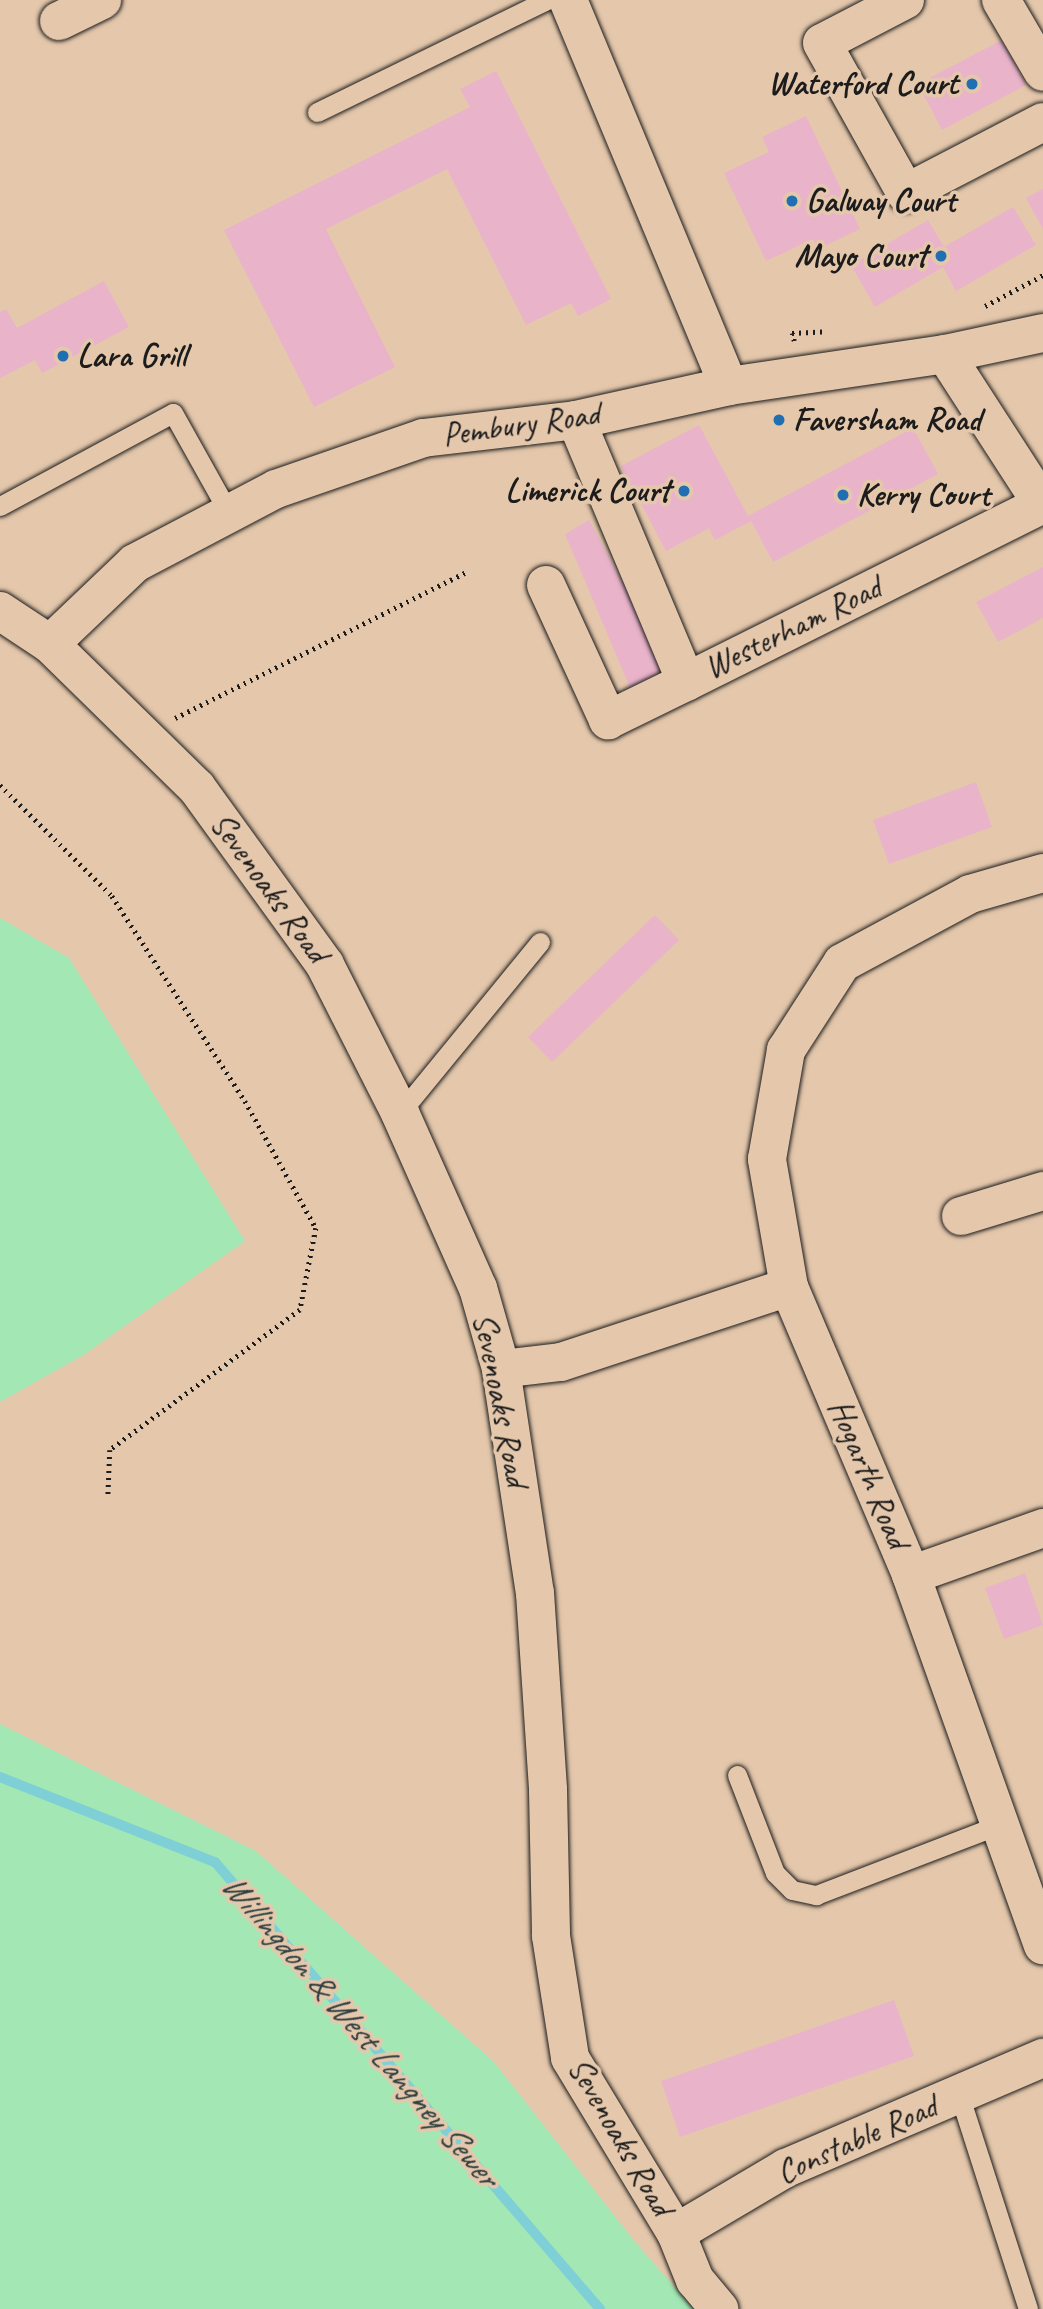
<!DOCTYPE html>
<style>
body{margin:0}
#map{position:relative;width:1043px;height:2309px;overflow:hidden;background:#e5c8ac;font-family:Caveat,sans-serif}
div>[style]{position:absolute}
.green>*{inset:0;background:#a2e7b4}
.stream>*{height:10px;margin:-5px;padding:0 5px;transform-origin:5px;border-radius:5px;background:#7ed0d6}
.building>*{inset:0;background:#e9b3ca}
.path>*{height:4.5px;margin-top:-2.25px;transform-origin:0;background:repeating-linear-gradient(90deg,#1c1c1c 0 2px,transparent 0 7px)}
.roads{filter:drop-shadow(0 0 2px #1c1c1c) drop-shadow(0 0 2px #1c1c1c)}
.lane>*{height:19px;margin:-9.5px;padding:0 9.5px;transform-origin:9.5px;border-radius:9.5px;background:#e5c8ac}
.street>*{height:38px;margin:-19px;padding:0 19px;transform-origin:19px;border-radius:19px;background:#e5c8ac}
.secondary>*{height:38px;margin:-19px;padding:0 19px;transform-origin:19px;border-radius:19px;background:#e5c8ac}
.dots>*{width:19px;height:19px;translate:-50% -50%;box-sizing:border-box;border:4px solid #e5c8ac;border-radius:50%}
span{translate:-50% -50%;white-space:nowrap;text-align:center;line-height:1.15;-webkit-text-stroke:7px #e5c8ac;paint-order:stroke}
.poi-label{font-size:33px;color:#1c1c1c;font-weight:700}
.right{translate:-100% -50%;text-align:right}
.left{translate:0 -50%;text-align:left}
.street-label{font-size:33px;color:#1c1c1c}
.water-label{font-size:35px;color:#304041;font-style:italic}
</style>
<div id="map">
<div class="green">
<i style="clip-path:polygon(0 918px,69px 958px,245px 1241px,85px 1354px,0 1402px)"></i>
<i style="clip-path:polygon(0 1724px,256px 1851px,494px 2062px,635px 2242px,694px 2309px,0 2309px)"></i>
</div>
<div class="stream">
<i style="left:0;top:1777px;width:231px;rotate:21.6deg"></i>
<i style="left:215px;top:1862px;width:590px;rotate:49.26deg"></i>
</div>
<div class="building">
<i style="clip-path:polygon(1002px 40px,1026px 85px,942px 130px,918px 84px)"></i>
<i style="clip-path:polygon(496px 71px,611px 299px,578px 316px,571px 303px,526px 325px,447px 169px,326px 229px,395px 367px,314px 407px,224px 230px,470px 107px,460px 89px)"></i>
<i style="clip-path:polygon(806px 116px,860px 229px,818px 249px,813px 239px,766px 261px,724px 173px,769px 152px,762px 137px)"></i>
<i style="clip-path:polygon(1043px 189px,1043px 229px,1026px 198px)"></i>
<i style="clip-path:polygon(1013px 207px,1036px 245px,956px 291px,943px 267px,875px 307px,851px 265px,928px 220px,944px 247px)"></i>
<i style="clip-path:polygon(104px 281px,129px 327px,42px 373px,35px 360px,0 378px,0 312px,6px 309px,17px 328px)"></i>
<i style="clip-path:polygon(699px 425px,748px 516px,913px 428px,938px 474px,773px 562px,751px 521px,715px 540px,709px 528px,666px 551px,621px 466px)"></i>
<i style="clip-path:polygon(589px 520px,673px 675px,631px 690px,565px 534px)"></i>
<i style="clip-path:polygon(1043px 567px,1043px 618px,998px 642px,976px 602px)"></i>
<i style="clip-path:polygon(976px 782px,992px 827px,889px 864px,873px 820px)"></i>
<i style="clip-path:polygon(655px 915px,679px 940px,552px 1062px,528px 1037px)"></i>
<i style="clip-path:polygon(1025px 1573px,1043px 1625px,1004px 1639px,985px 1588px)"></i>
<i style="clip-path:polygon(894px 2000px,914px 2056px,680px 2137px,661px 2081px)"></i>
</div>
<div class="path">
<i style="left:985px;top:306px;width:66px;rotate:-28.1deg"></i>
<i style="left:794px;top:341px;width:8px;rotate:-104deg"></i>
<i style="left:792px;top:333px;width:35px;rotate:-3deg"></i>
<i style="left:175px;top:718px;width:328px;rotate:-26.6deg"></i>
<i style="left:0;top:785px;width:158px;rotate:44.7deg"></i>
<i style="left:112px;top:896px;width:244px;rotate:57deg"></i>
<i style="left:245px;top:1101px;width:145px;rotate:60.8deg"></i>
<i style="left:316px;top:1228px;width:84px;rotate:101deg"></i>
<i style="left:300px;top:1310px;width:236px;rotate:143.6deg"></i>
<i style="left:110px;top:1450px;width:47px;rotate:92.4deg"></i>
</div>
<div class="roads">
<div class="lane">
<i style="left:317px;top:112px;width:256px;rotate:-26deg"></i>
<i style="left:0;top:506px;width:196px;rotate:-28.3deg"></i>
<i style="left:173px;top:413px;width:115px;rotate:60.8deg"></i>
<i style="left:400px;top:1113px;width:221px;rotate:-50.7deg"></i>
<i style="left:737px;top:1775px;width:105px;rotate:68.8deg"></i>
<i style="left:775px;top:1873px;width:24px;rotate:45deg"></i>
<i style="left:792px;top:1890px;width:25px;rotate:12deg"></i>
<i style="left:816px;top:1895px;width:195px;rotate:-21deg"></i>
<i style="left:959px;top:2094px;width:226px;rotate:72.2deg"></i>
</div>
<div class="street">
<i style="left:568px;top:0;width:418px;rotate:67.4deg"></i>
<i style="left:905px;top:0;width:93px;rotate:152.6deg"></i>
<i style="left:822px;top:43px;width:172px;rotate:60.8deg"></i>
<i style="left:906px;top:193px;width:154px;rotate:-27.4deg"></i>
<i style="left:1001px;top:0;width:83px;rotate:59.7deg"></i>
<i style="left:59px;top:21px;width:48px;rotate:-26deg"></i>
<i style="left:945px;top:354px;width:179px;rotate:57.1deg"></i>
<i style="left:576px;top:420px;width:284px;rotate:67.2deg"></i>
<i style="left:686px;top:682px;width:399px;rotate:-26.5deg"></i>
<i style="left:546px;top:585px;width:149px;rotate:65.3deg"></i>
<i style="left:608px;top:720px;width:87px;rotate:-26deg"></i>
<i style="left:50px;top:644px;width:117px;rotate:-43.6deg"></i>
<i style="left:135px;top:563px;width:159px;rotate:-27.7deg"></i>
<i style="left:276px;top:489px;width:156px;rotate:-19.1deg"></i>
<i style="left:423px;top:438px;width:154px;rotate:-6.7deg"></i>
<i style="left:576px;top:420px;width:157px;rotate:-12.5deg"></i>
<i style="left:729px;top:386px;width:218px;rotate:-8.4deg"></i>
<i style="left:945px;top:354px;width:100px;rotate:-12.1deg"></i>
<i style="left:961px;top:1216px;width:86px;rotate:-17deg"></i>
<i style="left:789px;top:1287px;width:130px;rotate:-99.8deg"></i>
<i style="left:767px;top:1159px;width:111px;rotate:-80.1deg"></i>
<i style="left:786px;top:1050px;width:103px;rotate:-57.2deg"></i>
<i style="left:842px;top:963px;width:145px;rotate:-28.3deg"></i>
<i style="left:970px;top:894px;width:76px;rotate:-16deg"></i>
<i style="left:501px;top:1369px;width:60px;rotate:-6.7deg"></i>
<i style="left:561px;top:1362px;width:240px;rotate:-18.2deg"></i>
<i style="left:789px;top:1287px;width:313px;rotate:67deg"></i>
<i style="left:911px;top:1575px;width:393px;rotate:70.4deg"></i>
<i style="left:911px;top:1575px;width:140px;rotate:-19.6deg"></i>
<i style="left:676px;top:2233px;width:128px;rotate:-30.6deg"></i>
<i style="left:786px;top:2168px;width:280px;rotate:-23.2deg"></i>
</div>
<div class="secondary">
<i style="left:0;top:611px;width:60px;rotate:33.4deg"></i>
<i style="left:50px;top:644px;width:206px;rotate:44.4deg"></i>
<i style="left:197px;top:788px;width:218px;rotate:54.1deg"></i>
<i style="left:325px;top:965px;width:166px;rotate:63.1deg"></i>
<i style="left:400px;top:1113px;width:192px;rotate:66deg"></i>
<i style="left:478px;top:1288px;width:84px;rotate:74.1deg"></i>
<i style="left:501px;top:1369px;width:227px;rotate:81.4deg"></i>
<i style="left:535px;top:1593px;width:197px;rotate:86.2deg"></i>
<i style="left:548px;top:1790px;width:146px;rotate:88.8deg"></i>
<i style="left:551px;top:1936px;width:123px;rotate:81.1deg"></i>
<i style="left:570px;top:2058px;width:205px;rotate:58.8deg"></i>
<i style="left:676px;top:2233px;width:51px;rotate:68deg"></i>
<i style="left:695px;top:2280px;width:38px;rotate:50deg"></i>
</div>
</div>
<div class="dots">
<i style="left:972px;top:84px;background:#1f6fb2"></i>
<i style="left:792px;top:201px;background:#1f6fb2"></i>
<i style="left:941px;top:256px;background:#1f6fb2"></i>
<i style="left:63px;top:356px;background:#1f6fb2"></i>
<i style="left:779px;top:420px;background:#1f6fb2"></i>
<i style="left:684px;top:491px;background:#1f6fb2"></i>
<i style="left:843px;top:495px;background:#1f6fb2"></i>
</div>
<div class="poi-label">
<span class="right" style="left:958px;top:84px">Waterford Court</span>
<span class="left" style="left:806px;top:201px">Galway Court</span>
<span class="right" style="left:927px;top:256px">Mayo Court</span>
<span class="left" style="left:77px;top:356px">Lara Grill</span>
<span class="left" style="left:793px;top:420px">Faversham Road</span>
<span class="right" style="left:670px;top:491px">Limerick Court</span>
<span class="left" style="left:857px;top:495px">Kerry Court</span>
</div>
<div class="street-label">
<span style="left:521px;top:425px;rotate:-8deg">Pembury Road</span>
<span style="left:793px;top:628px;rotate:-26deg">Westerham Road</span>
<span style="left:269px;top:888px;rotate:54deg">Sevenoaks Road</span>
<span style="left:500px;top:1400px;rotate:79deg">Sevenoaks Road</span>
<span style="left:868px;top:1474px;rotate:67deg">Hogarth Road</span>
<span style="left:620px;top:2137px;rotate:60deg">Sevenoaks Road</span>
<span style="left:857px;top:2140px;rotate:-24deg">Constable Road</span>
</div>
<div class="water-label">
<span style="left:360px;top:2030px;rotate:49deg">Willingdon &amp; West Langney Sewer</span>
</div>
</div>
